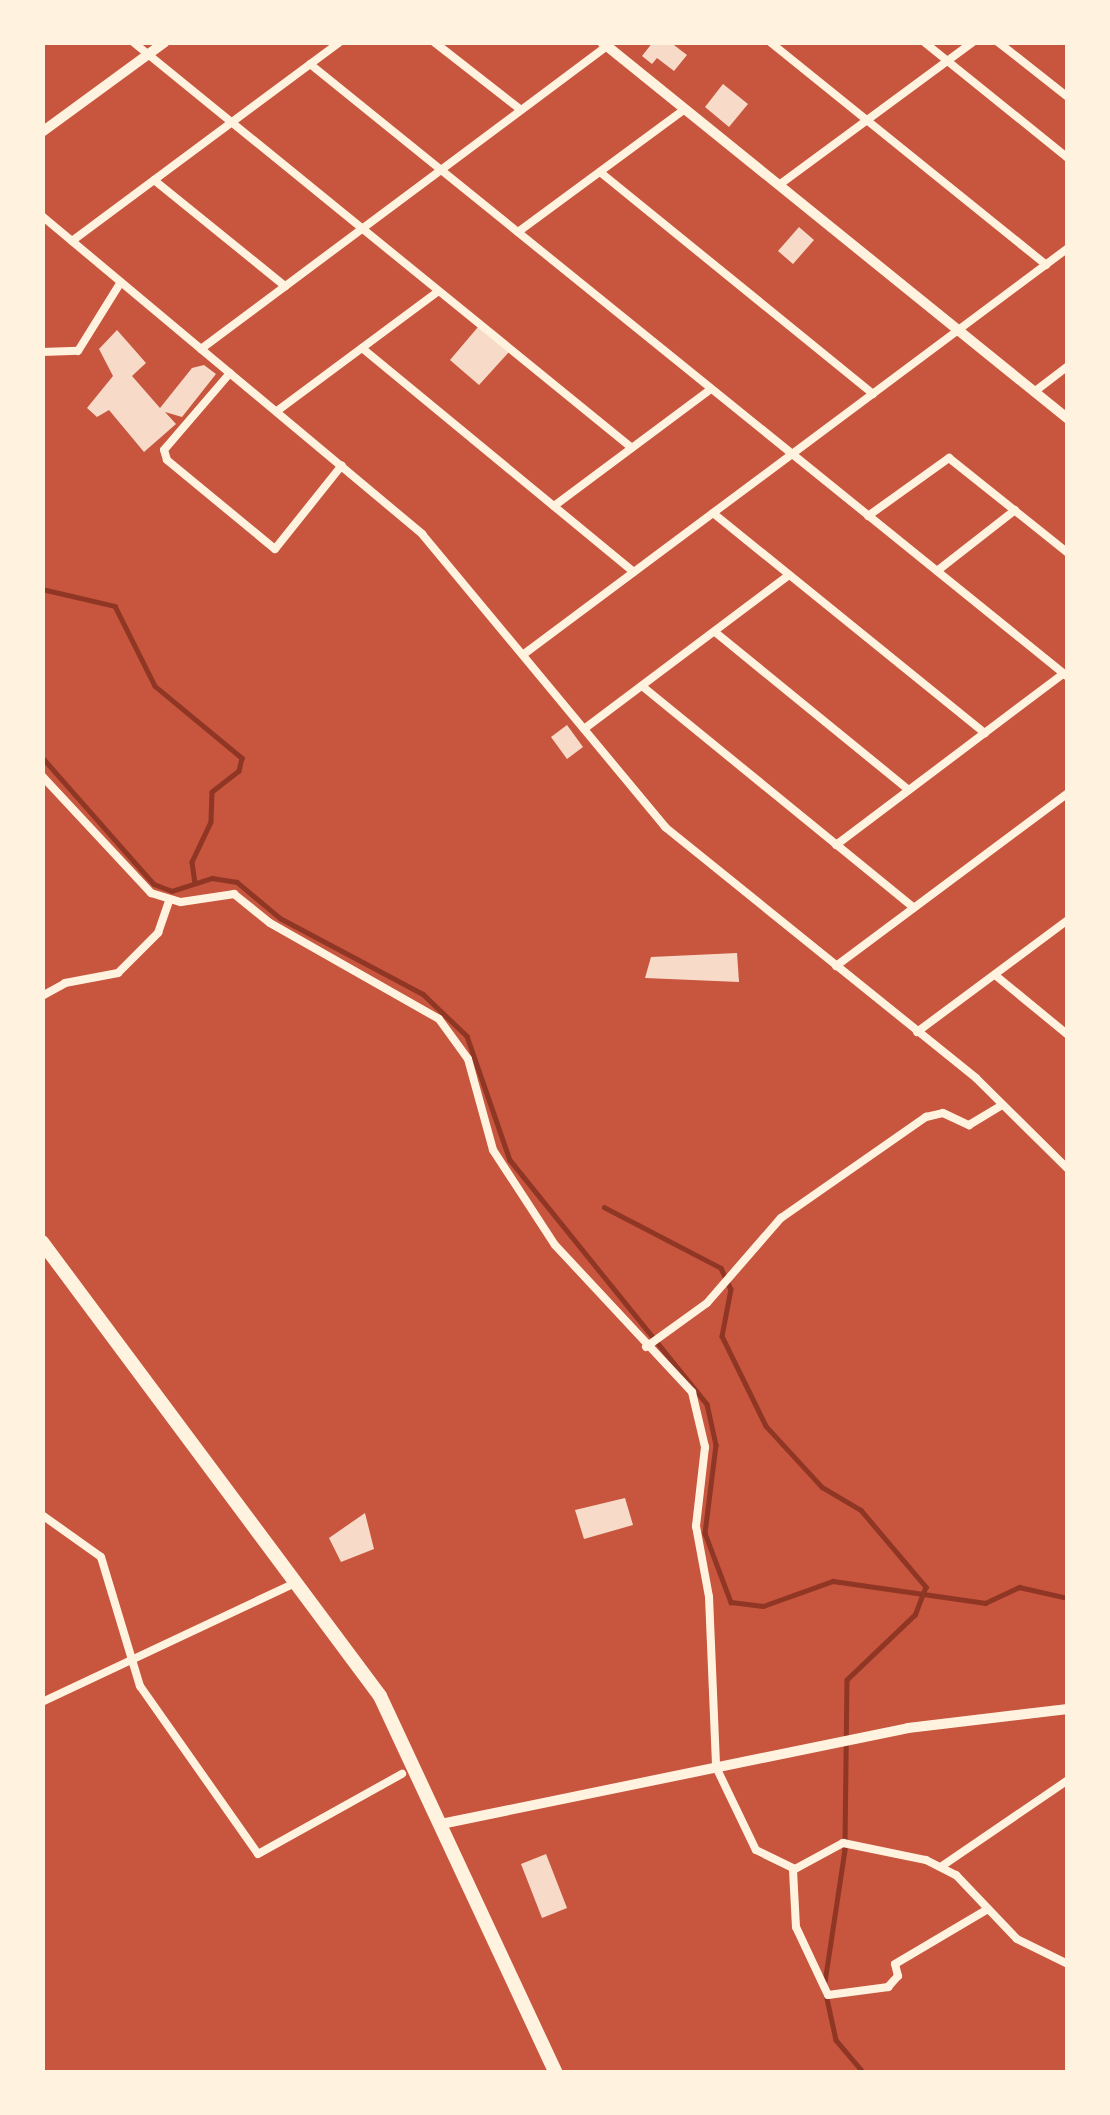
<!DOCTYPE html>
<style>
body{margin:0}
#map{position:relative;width:1110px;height:2115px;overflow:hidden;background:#c8553d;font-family:Jost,sans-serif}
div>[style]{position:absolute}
.stream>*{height:4.5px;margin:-2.25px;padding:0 2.25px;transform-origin:2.25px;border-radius:2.25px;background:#8f3625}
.building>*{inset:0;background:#f7dbc8}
.minor>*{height:8px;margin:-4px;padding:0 4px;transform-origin:4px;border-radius:4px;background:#fff3e0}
.tertiary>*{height:10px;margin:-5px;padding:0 5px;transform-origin:5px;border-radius:5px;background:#fff3e0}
.trunk>*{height:14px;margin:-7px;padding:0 7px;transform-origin:7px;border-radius:7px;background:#fff3e0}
span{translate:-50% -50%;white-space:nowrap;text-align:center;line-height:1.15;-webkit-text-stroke:9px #fff3e0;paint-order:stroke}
.frame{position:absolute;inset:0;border:45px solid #fff3e0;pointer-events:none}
</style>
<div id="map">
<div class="stream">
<i style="left:42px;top:589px;width:75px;rotate:13.1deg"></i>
<i style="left:115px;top:606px;width:89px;rotate:63.4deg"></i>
<i style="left:155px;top:686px;width:113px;rotate:39.6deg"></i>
<i style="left:242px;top:758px;width:13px;rotate:103deg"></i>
<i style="left:239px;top:771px;width:34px;rotate:142deg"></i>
<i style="left:212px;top:792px;width:30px;rotate:92deg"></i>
<i style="left:211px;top:822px;width:44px;rotate:115.4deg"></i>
<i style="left:192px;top:862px;width:21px;rotate:82deg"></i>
<i style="left:42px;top:757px;width:169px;rotate:48.6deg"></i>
<i style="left:154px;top:884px;width:19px;rotate:21deg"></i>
<i style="left:172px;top:891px;width:42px;rotate:-18deg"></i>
<i style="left:212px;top:878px;width:25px;rotate:9deg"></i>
<i style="left:237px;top:882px;width:56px;rotate:39.9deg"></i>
<i style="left:280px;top:918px;width:162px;rotate:28deg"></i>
<i style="left:423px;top:994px;width:61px;rotate:43.7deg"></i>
<i style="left:467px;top:1036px;width:131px;rotate:70.9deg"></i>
<i style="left:510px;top:1160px;width:314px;rotate:51.1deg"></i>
<i style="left:707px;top:1404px;width:42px;rotate:77.6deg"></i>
<i style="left:716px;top:1445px;width:89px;rotate:97.1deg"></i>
<i style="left:705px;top:1533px;width:74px;rotate:69.4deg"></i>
<i style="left:731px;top:1602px;width:32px;rotate:7deg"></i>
<i style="left:763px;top:1606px;width:74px;rotate:-19.7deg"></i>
<i style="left:833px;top:1581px;width:154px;rotate:8.2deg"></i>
<i style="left:985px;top:1603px;width:38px;rotate:-25deg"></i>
<i style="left:1019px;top:1587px;width:50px;rotate:12.7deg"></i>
<i style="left:604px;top:1207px;width:132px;rotate:27.5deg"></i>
<i style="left:721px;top:1268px;width:23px;rotate:65deg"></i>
<i style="left:731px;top:1289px;width:48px;rotate:100.8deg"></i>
<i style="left:722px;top:1336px;width:100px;rotate:63.9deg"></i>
<i style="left:766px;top:1426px;width:83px;rotate:47.4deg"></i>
<i style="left:822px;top:1487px;width:45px;rotate:30.5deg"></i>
<i style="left:861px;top:1510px;width:101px;rotate:49.8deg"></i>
<i style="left:926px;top:1587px;width:30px;rotate:111deg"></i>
<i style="left:915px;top:1615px;width:94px;rotate:136.3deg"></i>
<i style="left:847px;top:1680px;width:170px;rotate:90.7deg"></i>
<i style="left:845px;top:1850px;width:134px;rotate:98.6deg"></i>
<i style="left:826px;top:1994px;width:47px;rotate:77.7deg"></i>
<i style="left:836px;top:2040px;width:43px;rotate:49.7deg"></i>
</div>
<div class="building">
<i style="clip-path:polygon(653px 42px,670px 42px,687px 55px,674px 71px,657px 58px,652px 64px,642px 56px)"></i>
<i style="clip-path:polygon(723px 84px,748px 104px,729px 127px,705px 107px)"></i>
<i style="clip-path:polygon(799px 227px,814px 240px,793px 264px,778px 251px)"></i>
<i style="clip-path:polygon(478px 327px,509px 352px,479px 385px,450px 360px)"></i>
<i style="clip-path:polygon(117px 330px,146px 363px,132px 376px,160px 408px,192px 368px,204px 365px,216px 374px,182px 417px,165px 412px,176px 424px,144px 452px,109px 410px,97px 417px,87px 408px,113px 376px,99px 349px)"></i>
<i style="clip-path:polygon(567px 725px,583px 747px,567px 759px,551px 737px)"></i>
<i style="clip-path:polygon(737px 953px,739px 982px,645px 978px,651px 957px)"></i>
<i style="clip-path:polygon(625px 1498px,633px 1525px,584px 1539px,575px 1510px)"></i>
<i style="clip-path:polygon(365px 1513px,374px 1549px,341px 1562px,329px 1538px)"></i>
<i style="clip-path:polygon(546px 1854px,567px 1908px,542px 1918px,521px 1864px)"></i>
</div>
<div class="minor">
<i style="left:133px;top:42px;width:643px;rotate:39.13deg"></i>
<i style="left:434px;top:42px;width:110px;rotate:38deg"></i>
<i style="left:770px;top:42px;width:355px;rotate:38.9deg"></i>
<i style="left:924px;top:42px;width:185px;rotate:38.9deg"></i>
<i style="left:998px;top:42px;width:89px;rotate:38.2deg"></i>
<i style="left:310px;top:64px;width:975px;rotate:38.96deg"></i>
<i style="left:600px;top:172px;width:352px;rotate:39.1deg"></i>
<i style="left:154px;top:180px;width:169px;rotate:39deg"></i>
<i style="left:779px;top:185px;width:241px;rotate:-36.4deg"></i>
<i style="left:42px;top:216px;width:496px;rotate:39.9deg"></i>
<i style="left:422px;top:534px;width:381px;rotate:50.3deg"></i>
<i style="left:665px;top:827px;width:400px;rotate:38.9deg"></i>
<i style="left:976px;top:1078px;width:129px;rotate:44.7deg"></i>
<i style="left:518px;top:232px;width:207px;rotate:-36.4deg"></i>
<i style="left:72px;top:241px;width:334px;rotate:-36.6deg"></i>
<i style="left:362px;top:348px;width:352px;rotate:39.5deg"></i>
<i style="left:201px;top:349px;width:507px;rotate:-36.73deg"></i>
<i style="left:42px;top:352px;width:36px;rotate:-2deg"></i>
<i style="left:78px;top:351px;width:81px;rotate:-58.1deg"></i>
<i style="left:230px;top:373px;width:101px;rotate:130.6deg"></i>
<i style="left:164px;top:450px;width:10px;rotate:73deg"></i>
<i style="left:167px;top:460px;width:140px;rotate:39.5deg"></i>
<i style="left:275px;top:549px;width:107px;rotate:-51.4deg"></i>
<i style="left:1034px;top:392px;width:43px;rotate:-37.4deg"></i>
<i style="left:277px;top:411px;width:199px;rotate:-36.6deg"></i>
<i style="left:554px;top:506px;width:196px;rotate:-36.7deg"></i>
<i style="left:713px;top:513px;width:350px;rotate:39deg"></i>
<i style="left:868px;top:516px;width:100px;rotate:-35.6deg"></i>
<i style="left:949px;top:458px;width:152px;rotate:38.6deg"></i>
<i style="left:937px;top:571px;width:99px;rotate:-38deg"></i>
<i style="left:715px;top:632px;width:250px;rotate:39.2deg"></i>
<i style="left:524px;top:654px;width:679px;rotate:-36.73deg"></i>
<i style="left:642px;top:686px;width:351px;rotate:39.2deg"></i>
<i style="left:584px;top:729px;width:256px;rotate:-36.9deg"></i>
<i style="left:42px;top:776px;width:160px;rotate:47deg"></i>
<i style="left:151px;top:893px;width:31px;rotate:17deg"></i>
<i style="left:181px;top:902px;width:54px;rotate:-8.6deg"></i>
<i style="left:234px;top:894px;width:46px;rotate:38.9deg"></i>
<i style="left:270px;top:923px;width:194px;rotate:29.6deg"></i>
<i style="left:439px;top:1019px;width:49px;rotate:54.1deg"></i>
<i style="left:468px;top:1059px;width:94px;rotate:74.6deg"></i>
<i style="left:493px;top:1150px;width:113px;rotate:56.9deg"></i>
<i style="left:555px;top:1245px;width:201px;rotate:47deg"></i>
<i style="left:692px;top:1392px;width:57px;rotate:76.7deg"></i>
<i style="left:705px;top:1447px;width:80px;rotate:96.5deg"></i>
<i style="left:696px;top:1526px;width:72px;rotate:79.6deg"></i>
<i style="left:709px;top:1597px;width:170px;rotate:87.6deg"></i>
<i style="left:716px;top:1767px;width:92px;rotate:64.3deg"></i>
<i style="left:756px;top:1850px;width:43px;rotate:26deg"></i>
<i style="left:795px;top:1869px;width:55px;rotate:-28.4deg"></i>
<i style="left:843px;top:1843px;width:85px;rotate:11.6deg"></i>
<i style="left:926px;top:1860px;width:34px;rotate:27deg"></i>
<i style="left:956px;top:1875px;width:88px;rotate:46.4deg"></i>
<i style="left:1017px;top:1939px;width:57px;rotate:26.1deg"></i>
<i style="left:836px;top:845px;width:284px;rotate:-37deg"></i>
<i style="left:836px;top:966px;width:289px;rotate:-36.7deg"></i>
<i style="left:995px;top:975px;width:94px;rotate:39.4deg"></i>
<i style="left:42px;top:996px;width:26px;rotate:-29deg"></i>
<i style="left:65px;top:983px;width:54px;rotate:-10.7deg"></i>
<i style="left:118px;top:973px;width:57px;rotate:-45deg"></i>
<i style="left:158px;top:933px;width:34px;rotate:-71deg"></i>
<i style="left:917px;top:1032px;width:188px;rotate:-36.6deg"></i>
<i style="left:646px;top:1347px;width:75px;rotate:-35.8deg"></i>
<i style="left:707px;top:1303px;width:113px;rotate:-49deg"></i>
<i style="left:781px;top:1218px;width:177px;rotate:-34.9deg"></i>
<i style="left:926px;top:1117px;width:17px;rotate:-13deg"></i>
<i style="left:943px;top:1113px;width:29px;rotate:25deg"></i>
<i style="left:969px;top:1125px;width:39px;rotate:-31deg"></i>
<i style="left:42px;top:1515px;width:72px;rotate:35.4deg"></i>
<i style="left:101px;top:1557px;width:135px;rotate:73.2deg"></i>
<i style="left:140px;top:1686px;width:205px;rotate:54.9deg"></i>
<i style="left:258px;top:1854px;width:165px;rotate:-29.1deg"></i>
<i style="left:42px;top:1702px;width:280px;rotate:-25.2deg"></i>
<i style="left:942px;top:1866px;width:153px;rotate:-34.3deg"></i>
<i style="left:793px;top:1870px;width:57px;rotate:87deg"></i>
<i style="left:796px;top:1927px;width:75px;rotate:64.8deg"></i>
<i style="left:828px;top:1995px;width:61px;rotate:-7.6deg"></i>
<i style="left:888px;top:1987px;width:15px;rotate:-48deg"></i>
<i style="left:898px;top:1976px;width:12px;rotate:-104deg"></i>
<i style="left:895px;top:1964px;width:108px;rotate:-30.6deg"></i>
</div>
<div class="tertiary">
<i style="left:602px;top:42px;width:599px;rotate:38.97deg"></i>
<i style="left:42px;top:132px;width:152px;rotate:-36.2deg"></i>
<i style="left:441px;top:1824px;width:477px;rotate:-11.6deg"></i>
<i style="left:908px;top:1728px;width:161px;rotate:-6.8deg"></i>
</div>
<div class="trunk">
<i style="left:42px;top:1242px;width:566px;rotate:53.33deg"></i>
<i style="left:380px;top:1696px;width:416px;rotate:65deg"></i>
</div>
<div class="frame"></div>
</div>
